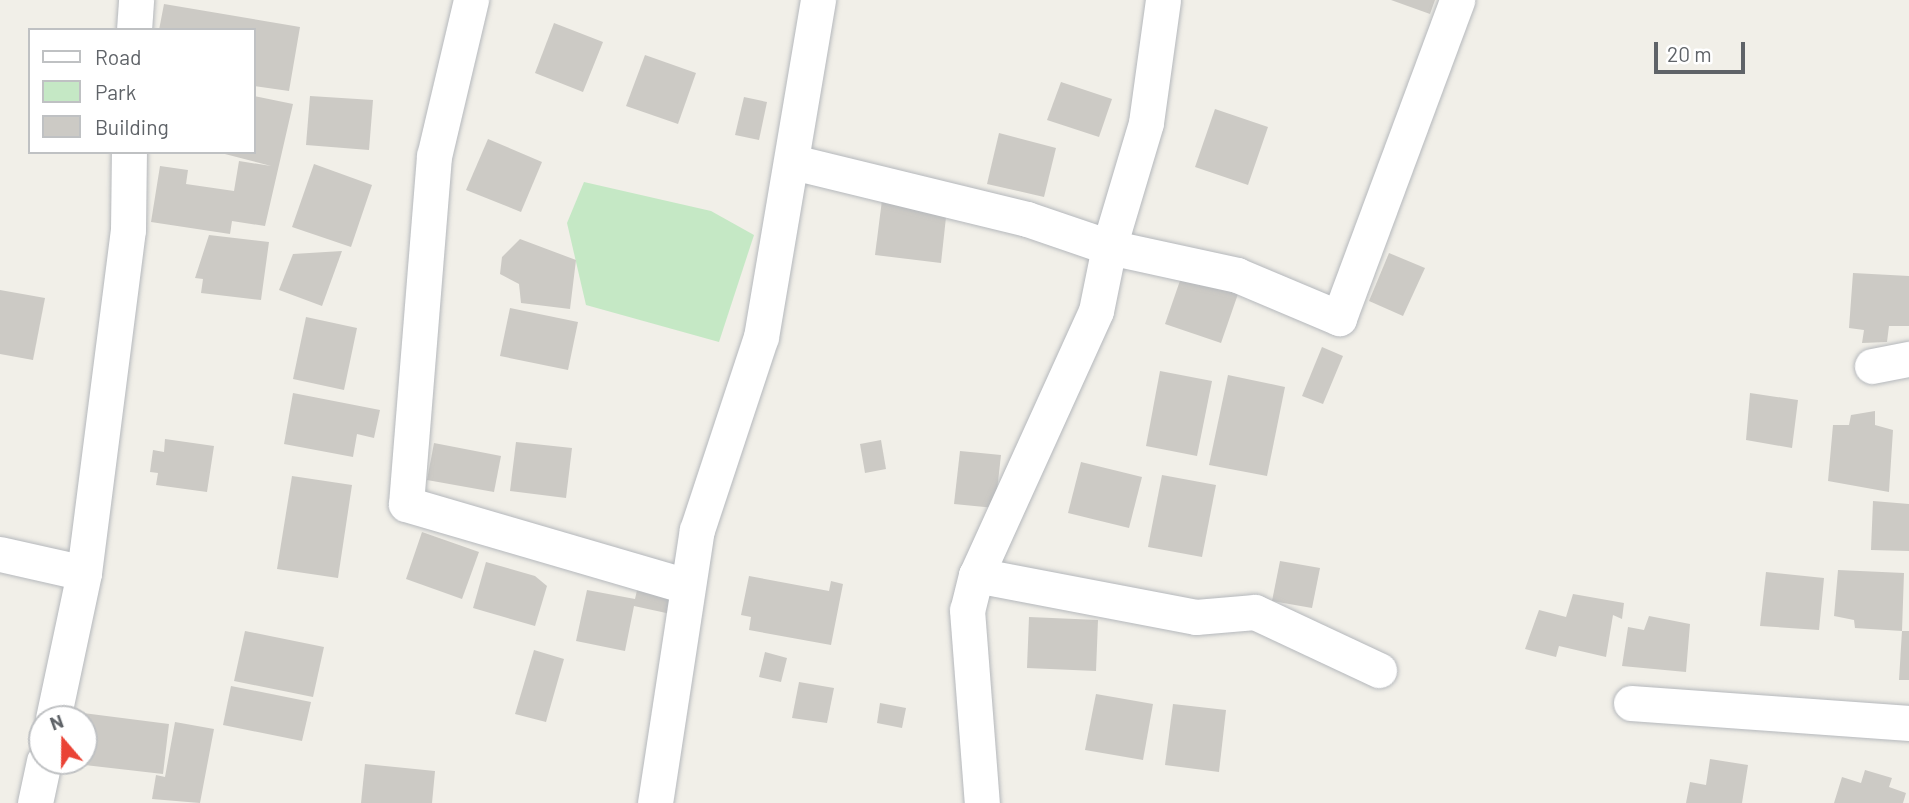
<!DOCTYPE html>
<style>
body{margin:0}
#map{position:relative;width:1909px;height:803px;overflow:hidden;background:#f1efe8;font-family:Barlow,sans-serif}
div>[style]{position:absolute}
.green>*{inset:0;background:#c5e8c5}
.building>*{inset:0;background:#cccac5}
.roads{filter:drop-shadow(0 0 2px #b5b8bc) drop-shadow(0 0 2px #b5b8bc)}
.street>*{height:35px;margin:-17.5px;padding:0 17.5px;transform-origin:17.5px;border-radius:17.5px;background:#fff}
span{translate:-50% -50%;white-space:nowrap;text-align:center;line-height:1.15;-webkit-text-stroke:6px #fff;paint-order:stroke}
.legend{position:absolute;left:28px;top:28px;width:228px;height:126px;box-sizing:border-box;background:#fff;border:2px solid #bfc1c3;margin:0;padding:9px 12px;list-style:none;font-size:21px;color:#5f6368}
.legend li{display:flex;align-items:center;gap:14px;height:35px}
.legend b{width:35px;border:2px solid #bfc1c3}
.north{position:absolute;left:28px;top:705px;width:70px;height:70px;box-sizing:border-box;background:#fff;border:2px solid #bfc1c3;border-radius:50%;rotate:340deg;font-size:19px;font-weight:700;line-height:28px;text-align:center;color:#5f6368}
.north::after{content:'';display:block;margin:auto;width:24px;height:32px;background:#ea4335;clip-path:polygon(50% 0,100% 100%,50% 72%,0 100%)}
.scale{position:absolute;left:1654px;top:42px;width:91px;height:32px;box-sizing:border-box;border:4px solid #5f6368;border-top:0;padding-left:9px;font-size:21px;line-height:24px;white-space:nowrap;color:#5f6368;-webkit-text-stroke:5px #fff;paint-order:stroke}
</style>
<div id="map">
<div class="green">
<i style="clip-path:polygon(584px 182px,711px 211px,754px 235px,719px 342px,586px 305px,567px 223px)"></i>
</div>
<div class="building">
<i style="clip-path:polygon(1391px 0,1435px 0,1430px 14px)"></i>
<i style="clip-path:polygon(164px 4px,300px 27px,289px 91px,254px 86px,254px 30px,159px 30px)"></i>
<i style="clip-path:polygon(554px 23px,603px 42px,583px 92px,535px 73px)"></i>
<i style="clip-path:polygon(645px 55px,696px 73px,678px 124px,626px 106px)"></i>
<i style="clip-path:polygon(1061px 82px,1112px 99px,1099px 137px,1047px 120px)"></i>
<i style="clip-path:polygon(254px 96px,293px 104px,265px 226px,232px 221px,230px 234px,151px 222px,160px 166px,188px 170px,186px 184px,234px 191px,239px 161px,271px 166px,221px 153px,254px 152px)"></i>
<i style="clip-path:polygon(310px 96px,373px 100px,369px 150px,306px 145px)"></i>
<i style="clip-path:polygon(744px 97px,767px 102px,759px 140px,735px 135px)"></i>
<i style="clip-path:polygon(1215px 109px,1268px 127px,1248px 185px,1195px 167px)"></i>
<i style="clip-path:polygon(999px 133px,1056px 148px,1044px 197px,987px 184px)"></i>
<i style="clip-path:polygon(488px 139px,542px 162px,521px 212px,466px 190px)"></i>
<i style="clip-path:polygon(314px 164px,372px 185px,351px 247px,292px 227px)"></i>
<i style="clip-path:polygon(882px 200px,947px 208px,941px 263px,875px 255px)"></i>
<i style="clip-path:polygon(209px 235px,269px 242px,261px 300px,201px 293px,203px 279px,195px 278px)"></i>
<i style="clip-path:polygon(520px 239px,576px 260px,570px 309px,521px 303px,519px 284px,500px 274px,502px 257px)"></i>
<i style="clip-path:polygon(342px 251px,322px 306px,279px 290px,293px 254px)"></i>
<i style="clip-path:polygon(1389px 253px,1425px 268px,1403px 316px,1369px 301px)"></i>
<i style="clip-path:polygon(1183px 272px,1239px 291px,1221px 343px,1165px 324px)"></i>
<i style="clip-path:polygon(1853px 273px,1909px 276px,1909px 326px,1889px 326px,1887px 342px,1862px 343px,1864px 330px,1849px 328px)"></i>
<i style="clip-path:polygon(0 290px,45px 298px,33px 360px,0 354px)"></i>
<i style="clip-path:polygon(510px 308px,578px 322px,568px 370px,500px 356px)"></i>
<i style="clip-path:polygon(306px 317px,357px 328px,344px 390px,293px 379px)"></i>
<i style="clip-path:polygon(1322px 347px,1343px 356px,1323px 404px,1302px 396px)"></i>
<i style="clip-path:polygon(1160px 371px,1212px 381px,1197px 456px,1146px 446px)"></i>
<i style="clip-path:polygon(1228px 375px,1285px 387px,1267px 476px,1209px 465px)"></i>
<i style="clip-path:polygon(293px 393px,380px 410px,374px 438px,357px 434px,353px 457px,284px 444px)"></i>
<i style="clip-path:polygon(1750px 393px,1798px 400px,1792px 448px,1746px 440px)"></i>
<i style="clip-path:polygon(1875px 411px,1875px 425px,1893px 430px,1889px 492px,1828px 481px,1833px 425px,1849px 425px,1851px 415px)"></i>
<i style="clip-path:polygon(165px 439px,214px 446px,207px 492px,156px 485px,158px 473px,150px 472px,153px 450px,164px 452px)"></i>
<i style="clip-path:polygon(881px 440px,886px 469px,865px 473px,860px 444px)"></i>
<i style="clip-path:polygon(516px 442px,572px 448px,566px 498px,510px 491px)"></i>
<i style="clip-path:polygon(434px 443px,501px 456px,494px 492px,427px 480px)"></i>
<i style="clip-path:polygon(960px 451px,1001px 455px,995px 508px,954px 504px)"></i>
<i style="clip-path:polygon(1081px 462px,1142px 477px,1129px 528px,1068px 513px)"></i>
<i style="clip-path:polygon(1162px 475px,1216px 485px,1202px 557px,1148px 547px)"></i>
<i style="clip-path:polygon(292px 476px,352px 485px,338px 578px,277px 569px)"></i>
<i style="clip-path:polygon(1873px 501px,1909px 504px,1909px 551px,1871px 550px)"></i>
<i style="clip-path:polygon(422px 532px,479px 552px,462px 599px,406px 579px)"></i>
<i style="clip-path:polygon(1280px 561px,1320px 568px,1312px 608px,1272px 601px)"></i>
<i style="clip-path:polygon(486px 562px,535px 576px,547px 586px,535px 626px,473px 608px)"></i>
<i style="clip-path:polygon(1838px 570px,1904px 573px,1902px 631px,1855px 628px,1854px 620px,1834px 616px)"></i>
<i style="clip-path:polygon(1766px 572px,1824px 578px,1819px 630px,1760px 626px)"></i>
<i style="clip-path:polygon(749px 576px,829px 591px,831px 581px,843px 584px,831px 645px,749px 630px,751px 617px,741px 615px)"></i>
<i style="clip-path:polygon(640px 577px,687px 586px,680px 616px,634px 606px,625px 651px,576px 641px,587px 590px,635px 599px)"></i>
<i style="clip-path:polygon(1573px 594px,1624px 603px,1622px 619px,1613px 615px,1606px 657px,1559px 646px,1556px 657px,1525px 649px,1539px 610px,1566px 617px)"></i>
<i style="clip-path:polygon(1649px 616px,1690px 624px,1686px 672px,1622px 666px,1628px 627px,1644px 630px)"></i>
<i style="clip-path:polygon(1029px 617px,1098px 620px,1096px 671px,1027px 668px)"></i>
<i style="clip-path:polygon(245px 631px,324px 647px,313px 697px,234px 681px)"></i>
<i style="clip-path:polygon(1902px 631px,1909px 631px,1909px 680px,1899px 680px)"></i>
<i style="clip-path:polygon(534px 650px,564px 659px,546px 722px,515px 714px)"></i>
<i style="clip-path:polygon(765px 652px,787px 658px,781px 682px,759px 677px)"></i>
<i style="clip-path:polygon(799px 682px,834px 688px,827px 723px,792px 718px)"></i>
<i style="clip-path:polygon(231px 686px,311px 702px,302px 741px,223px 725px)"></i>
<i style="clip-path:polygon(1096px 694px,1153px 704px,1143px 760px,1085px 750px)"></i>
<i style="clip-path:polygon(880px 703px,906px 708px,902px 728px,877px 723px)"></i>
<i style="clip-path:polygon(1173px 704px,1226px 710px,1219px 772px,1165px 765px)"></i>
<i style="clip-path:polygon(83px 713px,169px 724px,163px 774px,76px 764px,84px 761px)"></i>
<i style="clip-path:polygon(175px 722px,214px 729px,200px 803px,152px 799px,156px 775px,165px 777px)"></i>
<i style="clip-path:polygon(1710px 759px,1748px 765px,1742px 803px,1686px 803px,1690px 782px,1706px 785px)"></i>
<i style="clip-path:polygon(365px 764px,435px 771px,432px 803px,361px 803px)"></i>
<i style="clip-path:polygon(1865px 770px,1892px 778px,1889px 787px,1906px 793px,1903px 803px,1834px 803px,1842px 777px,1861px 783px)"></i>
</div>
<div class="roads">
<div class="street">
<i style="left:471px;top:0;width:160px;rotate:103.3deg"></i>
<i style="left:434px;top:156px;width:349px;rotate:94.6deg"></i>
<i style="left:406px;top:504px;width:293px;rotate:16.3deg"></i>
<i style="left:1163px;top:0;width:124px;rotate:97.9deg"></i>
<i style="left:1146px;top:123px;width:129px;rotate:106.6deg"></i>
<i style="left:1109px;top:247px;width:131px;rotate:12.3deg"></i>
<i style="left:1237px;top:275px;width:111px;rotate:22.9deg"></i>
<i style="left:1339px;top:318px;width:339px;rotate:-69.6deg"></i>
<i style="left:134px;top:30px;width:30px;rotate:-86deg"></i>
<i style="left:793px;top:162px;width:241px;rotate:13.7deg"></i>
<i style="left:1027px;top:219px;width:87px;rotate:18.9deg"></i>
<i style="left:1109px;top:247px;width:65px;rotate:101.5deg"></i>
<i style="left:1096px;top:311px;width:290px;rotate:114.4deg"></i>
<i style="left:976px;top:575px;width:224px;rotate:10.8deg"></i>
<i style="left:1196px;top:617px;width:59px;rotate:-4.8deg"></i>
<i style="left:1255px;top:612px;width:137px;rotate:25.1deg"></i>
<i style="left:1872px;top:366px;width:38px;rotate:-11deg"></i>
<i style="left:0;top:554px;width:86px;rotate:12.7deg"></i>
<i style="left:84px;top:573px;width:149px;rotate:102deg"></i>
<i style="left:84px;top:573px;width:346px;rotate:-82.7deg"></i>
<i style="left:128px;top:230px;width:78px;rotate:-89.3deg"></i>
<i style="left:976px;top:575px;width:36px;rotate:104deg"></i>
<i style="left:967px;top:610px;width:194px;rotate:85.6deg"></i>
<i style="left:1631px;top:703px;width:279px;rotate:4.1deg"></i>
<i style="left:35px;top:803px;width:43px;rotate:-77.9deg"></i>
<i style="left:655px;top:803px;width:276px;rotate:-81.3deg"></i>
<i style="left:697px;top:530px;width:203px;rotate:-71.7deg"></i>
<i style="left:761px;top:337px;width:342px;rotate:-80.4deg"></i>
</div>
</div>
<ul class="legend">
<li><b style="height:9px;background:#fff"></b>Road</li>
<li><b style="height:19px;background:#c5e8c5"></b>Park</li>
<li><b style="height:19px;background:#cccac5"></b>Building</li>
</ul>
<div class="north">N</div>
<div class="scale">20 m</div>
</div>
